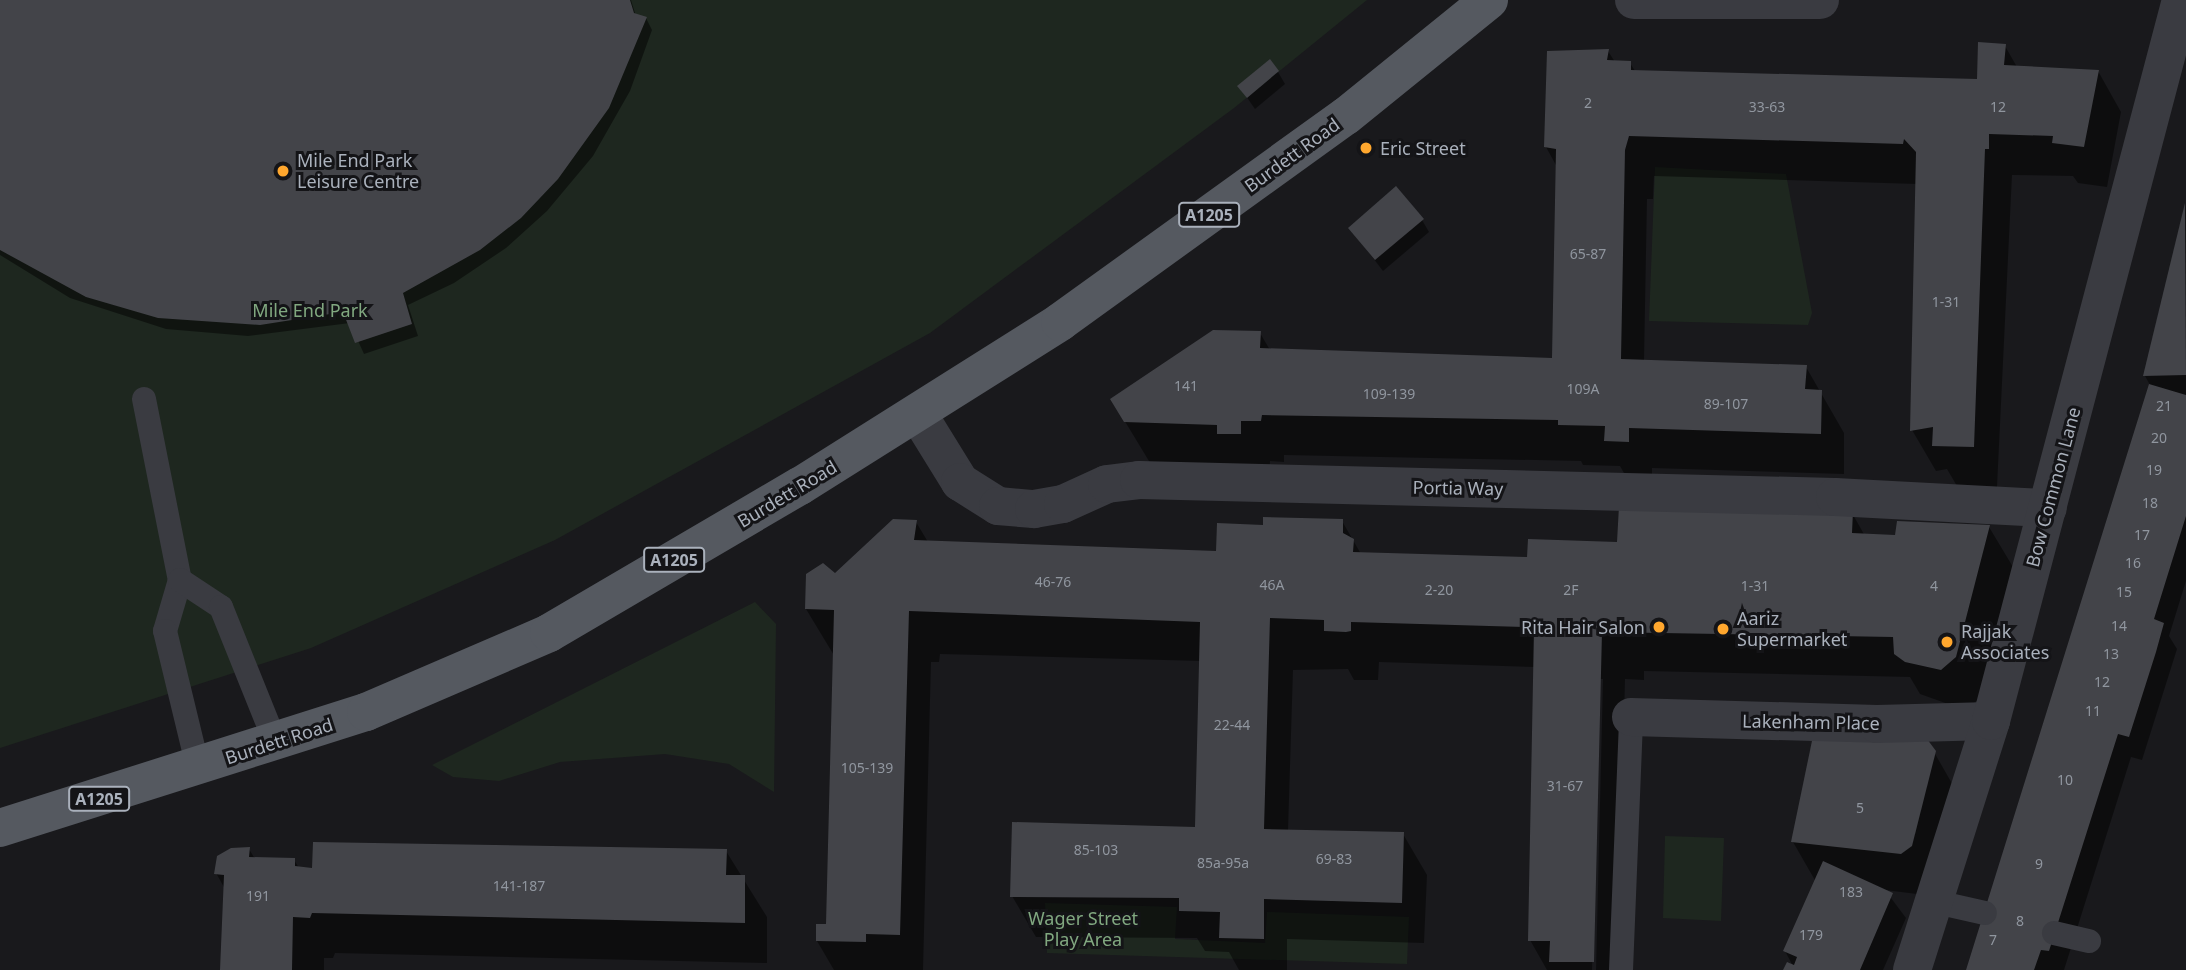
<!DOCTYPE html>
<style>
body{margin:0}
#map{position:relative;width:2186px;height:970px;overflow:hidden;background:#19191c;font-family:"Noto Sans",sans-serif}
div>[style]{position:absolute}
.green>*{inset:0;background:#1e271f}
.shadow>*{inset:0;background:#0007}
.building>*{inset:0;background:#434449}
.service>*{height:24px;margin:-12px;padding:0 12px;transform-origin:12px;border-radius:12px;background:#3a3b41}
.minor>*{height:38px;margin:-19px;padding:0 19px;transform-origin:19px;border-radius:19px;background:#3a3b41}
.tertiary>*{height:38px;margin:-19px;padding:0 19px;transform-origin:19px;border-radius:19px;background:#3a3b41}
.primary>*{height:38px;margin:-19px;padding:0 19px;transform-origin:19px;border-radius:19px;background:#555960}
.dots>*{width:19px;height:19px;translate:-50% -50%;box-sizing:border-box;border:4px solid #141417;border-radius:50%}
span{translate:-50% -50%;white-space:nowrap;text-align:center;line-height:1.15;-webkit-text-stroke:6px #141417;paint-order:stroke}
.number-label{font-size:14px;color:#90969f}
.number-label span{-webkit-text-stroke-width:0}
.shield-label span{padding:2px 5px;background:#141417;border:2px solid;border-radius:5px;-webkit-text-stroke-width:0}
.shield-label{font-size:16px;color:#aab1bc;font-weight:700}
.poi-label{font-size:18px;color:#aab1bc}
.left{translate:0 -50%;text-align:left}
.right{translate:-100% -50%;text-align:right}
.street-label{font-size:18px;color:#aab1bc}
.park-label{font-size:18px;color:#81a880}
</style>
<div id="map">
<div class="green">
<i style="clip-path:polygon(0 0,1367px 0,1234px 108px,930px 333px,555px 540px,311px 648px,0 748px)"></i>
<i style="clip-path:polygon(1655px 167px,1786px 174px,1812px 313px,1808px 325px,1649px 321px)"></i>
<i style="clip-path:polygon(755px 602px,776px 624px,774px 792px,729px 764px,665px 754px,560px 762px,499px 781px,453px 777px,432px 765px)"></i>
<i style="clip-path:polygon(1665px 836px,1724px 838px,1721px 921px,1663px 918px)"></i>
<i style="clip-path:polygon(1045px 903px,1177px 907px,1175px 939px,1265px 943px,1267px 912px,1409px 917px,1407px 964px,1047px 953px)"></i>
</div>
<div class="shadow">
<i style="clip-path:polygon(0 0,631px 0,636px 16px,646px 18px,652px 30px,630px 91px,593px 156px,547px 211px,506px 248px,454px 283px,408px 305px,418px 336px,364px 354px,350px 323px,248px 336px,166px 329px,70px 298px,0 255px)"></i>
<i style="clip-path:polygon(2005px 46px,2017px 67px,2098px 71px,2121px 112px,2107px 187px,2078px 183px,2073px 176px,2012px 175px,1997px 487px,1957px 486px,1947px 469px,1936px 471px,1912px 430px,1917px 184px,1654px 176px,1653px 199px,1647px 199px,1644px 361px,1806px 367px,1844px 433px,1844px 474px,1652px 468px,1652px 483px,1629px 482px,1620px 466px,1583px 465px,1581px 461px,1284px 455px,1284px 462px,1270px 461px,1269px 483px,1155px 471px,1112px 400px,1260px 333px,1270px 350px,1553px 359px,1557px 167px,1546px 147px,1608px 51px,1615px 62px,1630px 63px,1635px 71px,1979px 81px)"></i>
<i style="clip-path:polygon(1278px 72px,1285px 84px,1255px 109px,1239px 86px)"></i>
<i style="clip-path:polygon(2186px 206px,2186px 581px,2169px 636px,2177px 649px,2142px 760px,2131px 757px,2064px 970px,1968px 970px,2150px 385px,2145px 376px)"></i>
<i style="clip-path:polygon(1422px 220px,1429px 232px,1383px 271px,1350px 228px)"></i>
<i style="clip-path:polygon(1852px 513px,1865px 536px,1897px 537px,1989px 527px,2013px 567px,1979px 699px,1965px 710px,1920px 694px,1910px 677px,1644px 671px,1644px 680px,1625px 679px,1618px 970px,1596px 970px,1603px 679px,1600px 679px,1592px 970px,1547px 970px,1530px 940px,1535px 667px,1379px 662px,1378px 680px,1354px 680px,1348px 669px,1293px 670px,1288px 831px,1403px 834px,1427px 875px,1424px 943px,1287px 939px,1287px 970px,1239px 970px,1229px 952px,1205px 951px,1197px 938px,1036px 937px,1012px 896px,1196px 829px,1201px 661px,940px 654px,939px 662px,931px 662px,923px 970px,834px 970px,817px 941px,828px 926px,835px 657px,806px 609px,835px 575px,916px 522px,928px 542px,1218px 553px,1264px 526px,1342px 521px,1361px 554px,1526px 559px)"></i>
<i style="clip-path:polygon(1934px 752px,1958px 794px,1925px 895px,1885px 890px,1906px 918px,1883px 970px,1785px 970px,1794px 968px,1785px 951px,1816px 882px,1793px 842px)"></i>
<i style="clip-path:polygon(249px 849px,255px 859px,294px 860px,299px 868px,314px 870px,726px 851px,767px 917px,767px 963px,335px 953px,333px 958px,324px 958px,324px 970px,222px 970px,225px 889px,216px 873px)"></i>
</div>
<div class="building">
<i style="clip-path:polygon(0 0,630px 0,634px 13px,647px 17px,609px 108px,558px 179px,521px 218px,480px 250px,403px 293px,412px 324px,355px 343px,343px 312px,260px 325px,158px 318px,86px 297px,0 250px)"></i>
<i style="clip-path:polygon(1978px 42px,2006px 44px,2004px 65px,2099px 70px,2084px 147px,2052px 143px,2053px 136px,1989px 134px,1989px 149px,1985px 149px,1974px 447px,1932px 446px,1933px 427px,1910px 431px,1916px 152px,1904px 139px,1903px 144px,1629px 136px,1625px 150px,1621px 359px,1807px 365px,1805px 389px,1822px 390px,1821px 434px,1629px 428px,1629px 442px,1604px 441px,1605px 426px,1558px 425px,1558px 420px,1262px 415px,1261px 421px,1241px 421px,1241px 434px,1217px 434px,1217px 425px,1124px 422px,1110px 399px,1213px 330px,1261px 331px,1260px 348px,1552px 358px,1556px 149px,1544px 147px,1547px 51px,1609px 49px,1607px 60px,1631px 61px,1631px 70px,1977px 79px)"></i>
<i style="clip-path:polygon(1270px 59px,1279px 71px,1247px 98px,1237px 86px)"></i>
<i style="clip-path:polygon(1396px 186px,1424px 219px,1375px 260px,1348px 228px)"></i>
<i style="clip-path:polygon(2185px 203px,2186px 375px,2143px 376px)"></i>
<i style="clip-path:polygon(2149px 384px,2186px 395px,2186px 516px,2154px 619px,2164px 623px,2156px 652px,2129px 737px,2118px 734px,2049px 951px,2041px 950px,2034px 970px,1966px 970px)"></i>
<i style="clip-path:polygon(1619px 506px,1853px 511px,1852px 533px,1895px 535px,1897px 521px,1990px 525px,1956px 657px,1941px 670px,1905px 662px,1894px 654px,1893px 637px,1602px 632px,1594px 962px,1549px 962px,1550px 941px,1528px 941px,1534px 628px,1524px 622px,1524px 627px,1351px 622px,1351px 631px,1346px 632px,1324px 631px,1324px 620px,1270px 618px,1264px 829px,1404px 832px,1402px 903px,1264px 899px,1264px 939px,1219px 938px,1220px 912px,1179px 911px,1179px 898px,1010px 897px,1012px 822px,1195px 827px,1200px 622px,909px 611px,900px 935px,866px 934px,866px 942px,816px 941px,816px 924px,826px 924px,834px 610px,805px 609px,806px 574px,823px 563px,835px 573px,893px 519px,917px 520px,914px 540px,1216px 551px,1217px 523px,1263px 525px,1263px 517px,1343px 519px,1343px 533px,1354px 539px,1353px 552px,1527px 557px,1528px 539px,1617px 542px)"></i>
<i style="clip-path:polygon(1813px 736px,1927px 739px,1936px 751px,1912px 846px,1901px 854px,1791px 842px)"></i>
<i style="clip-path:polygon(313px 842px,727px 849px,726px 875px,745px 875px,745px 923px,312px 913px,310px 918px,293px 917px,292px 970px,220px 970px,224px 875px,214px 874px,217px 856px,231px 848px,250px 847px,249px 857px,295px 858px,295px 866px,312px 868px)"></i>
<i style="clip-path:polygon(1823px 861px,1893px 893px,1860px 970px,1783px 970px,1787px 962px,1794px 965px,1797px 957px,1783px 951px)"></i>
</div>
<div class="service">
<i style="left:144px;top:399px;width:185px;rotate:78.8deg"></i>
<i style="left:180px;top:580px;width:53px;rotate:106.4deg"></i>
<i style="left:165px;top:631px;width:140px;rotate:76.4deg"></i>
<i style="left:180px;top:580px;width:49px;rotate:33.4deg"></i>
<i style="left:221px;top:607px;width:148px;rotate:68.1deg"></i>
<i style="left:1936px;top:902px;width:50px;rotate:12.7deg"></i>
<i style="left:2054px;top:933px;width:36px;rotate:13deg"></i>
<i style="left:1621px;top:970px;width:253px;rotate:-87.7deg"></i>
</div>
<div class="minor">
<i style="left:1634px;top:0;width:186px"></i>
<i style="left:918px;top:414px;width:80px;rotate:58.3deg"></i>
<i style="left:960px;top:482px;width:45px;rotate:32.3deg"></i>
<i style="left:998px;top:506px;width:36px;rotate:5deg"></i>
<i style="left:1034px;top:509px;width:29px;rotate:-10deg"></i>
<i style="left:1063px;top:504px;width:48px;rotate:-24.4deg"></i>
<i style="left:1107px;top:484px;width:32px;rotate:-7deg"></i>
<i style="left:1139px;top:480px;width:696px;rotate:1.4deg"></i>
<i style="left:1835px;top:497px;width:213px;rotate:3deg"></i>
<i style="left:1631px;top:717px;width:246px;rotate:1.6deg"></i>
<i style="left:1877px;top:724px;width:114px;rotate:-1.5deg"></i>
</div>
<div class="tertiary">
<i style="left:1912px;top:970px;width:261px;rotate:-72.4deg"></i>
<i style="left:1991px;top:721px;width:746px;rotate:-75.24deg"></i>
</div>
<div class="primary">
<i style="left:0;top:828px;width:384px;rotate:-17.6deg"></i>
<i style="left:366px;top:712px;width:199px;rotate:-23.3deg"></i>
<i style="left:549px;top:633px;width:291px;rotate:-30.4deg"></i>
<i style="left:800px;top:486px;width:307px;rotate:-32.2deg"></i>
<i style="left:1060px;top:322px;width:352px;rotate:-35.8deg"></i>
<i style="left:1346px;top:116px;width:184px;rotate:-39deg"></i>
</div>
<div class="dots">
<i style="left:1366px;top:148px;background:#ffa72e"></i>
<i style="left:283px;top:171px;background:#ffa72e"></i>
<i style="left:1659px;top:627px;background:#ffa72e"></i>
<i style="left:1723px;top:629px;background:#ffa72e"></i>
<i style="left:1947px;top:642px;background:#ffa72e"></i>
</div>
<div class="number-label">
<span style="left:1588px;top:103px">2</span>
<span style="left:1767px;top:107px">33-63</span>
<span style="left:1998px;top:107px">12</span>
<span style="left:1588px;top:254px">65-87</span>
<span style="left:1946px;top:302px">1-31</span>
<span style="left:1186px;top:386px">141</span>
<span style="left:1583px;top:389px">109A</span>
<span style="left:1389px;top:394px">109-139</span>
<span style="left:1726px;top:404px">89-107</span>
<span style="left:2164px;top:406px">21</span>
<span style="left:2159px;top:438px">20</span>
<span style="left:2154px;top:470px">19</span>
<span style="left:2150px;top:503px">18</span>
<span style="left:2142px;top:535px">17</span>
<span style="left:2133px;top:563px">16</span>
<span style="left:1053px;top:582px">46-76</span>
<span style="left:1272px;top:585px">46A</span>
<span style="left:1755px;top:586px">1-31</span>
<span style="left:1934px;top:586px">4</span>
<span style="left:1439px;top:590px">2-20</span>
<span style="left:1571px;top:590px">2F</span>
<span style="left:2124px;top:592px">15</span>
<span style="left:2119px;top:626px">14</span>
<span style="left:2111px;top:654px">13</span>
<span style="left:2102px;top:682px">12</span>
<span style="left:2093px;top:711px">11</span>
<span style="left:1232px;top:725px">22-44</span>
<span style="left:867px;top:768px">105-139</span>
<span style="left:2065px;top:780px">10</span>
<span style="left:1565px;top:786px">31-67</span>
<span style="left:1860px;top:808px">5</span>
<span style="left:1096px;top:850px">85-103</span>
<span style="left:1334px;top:859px">69-83</span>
<span style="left:1223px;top:863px">85a-95a</span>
<span style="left:2039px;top:864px">9</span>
<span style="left:519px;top:886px">141-187</span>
<span style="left:1851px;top:892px">183</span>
<span style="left:258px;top:896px">191</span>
<span style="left:2020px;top:921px">8</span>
<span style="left:1811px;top:935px">179</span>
<span style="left:1993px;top:940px">7</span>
</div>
<div class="shield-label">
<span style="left:1209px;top:215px">A1205</span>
<span style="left:674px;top:560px">A1205</span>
<span style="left:99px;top:799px">A1205</span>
</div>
<div class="poi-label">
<span class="left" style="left:1380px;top:148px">Eric Street</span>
<span class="left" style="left:297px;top:171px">Mile End Park<br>Leisure Centre</span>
<span class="left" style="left:1737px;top:629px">Aariz<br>Supermarket</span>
<span class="right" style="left:1645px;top:627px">Rita Hair Salon</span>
<span class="left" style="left:1961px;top:642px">Rajjak<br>Associates</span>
</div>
<div class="street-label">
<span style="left:1292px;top:155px;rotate:-36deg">Burdett Road</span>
<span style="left:2053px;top:487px;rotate:-75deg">Bow Common Lane</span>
<span style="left:1458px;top:488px;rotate:1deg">Portia Way</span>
<span style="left:787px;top:494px;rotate:-31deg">Burdett Road</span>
<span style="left:1811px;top:722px;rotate:1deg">Lakenham Place</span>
<span style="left:279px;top:741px;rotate:-18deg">Burdett Road</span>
</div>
<div class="park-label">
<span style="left:310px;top:310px">Mile End Park</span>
<span style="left:1083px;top:929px">Wager Street<br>Play Area</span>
</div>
</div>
